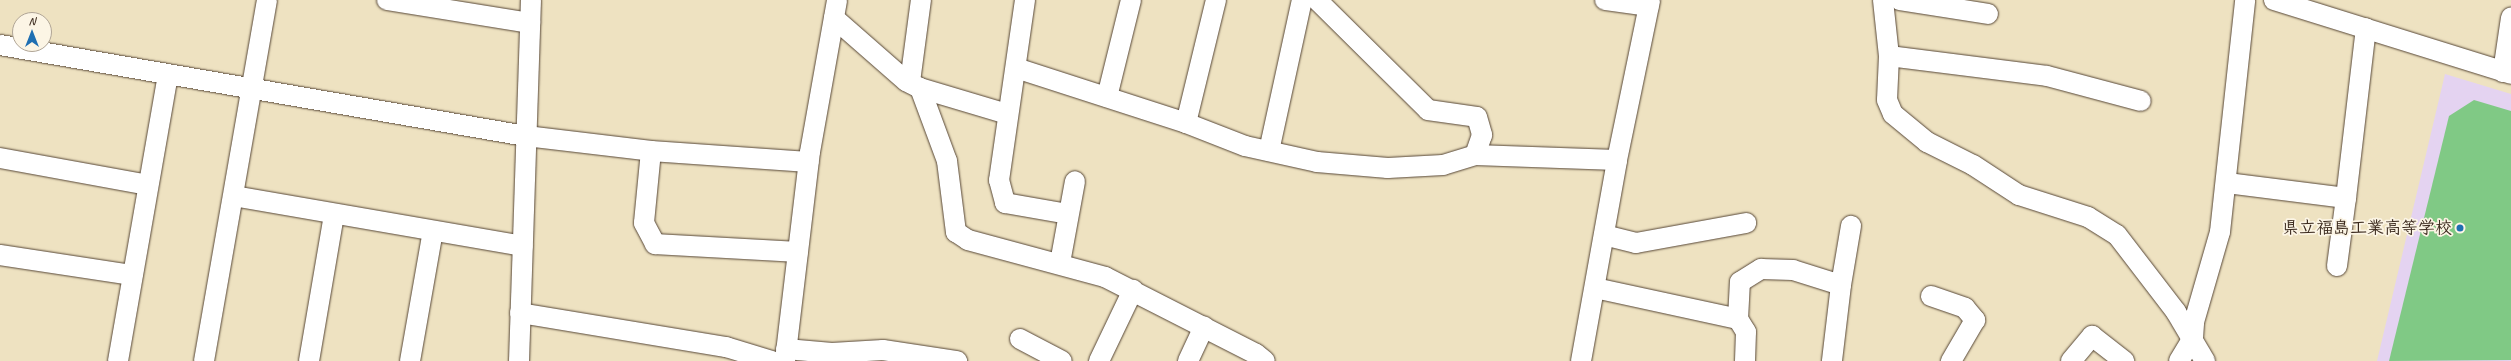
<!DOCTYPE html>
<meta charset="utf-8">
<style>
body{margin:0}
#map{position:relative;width:2511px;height:361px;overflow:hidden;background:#eee2c1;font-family:Caveat,"Klee One",sans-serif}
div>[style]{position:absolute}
.built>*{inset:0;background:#e4d3f1}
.green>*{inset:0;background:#80c985}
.roads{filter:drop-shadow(0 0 1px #564636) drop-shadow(0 0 1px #564636)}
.minor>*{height:20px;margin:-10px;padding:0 10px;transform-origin:10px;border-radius:10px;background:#fff}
.dots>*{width:11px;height:11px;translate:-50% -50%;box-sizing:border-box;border:2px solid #fcf5e5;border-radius:50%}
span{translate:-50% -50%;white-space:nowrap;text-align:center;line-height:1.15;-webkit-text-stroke:3.5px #fcf5e5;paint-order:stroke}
.poi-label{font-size:17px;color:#3b2a1e;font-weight:700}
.right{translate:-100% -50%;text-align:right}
.north{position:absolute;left:12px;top:12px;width:40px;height:40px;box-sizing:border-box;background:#fcf5e5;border:1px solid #afa495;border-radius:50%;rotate:0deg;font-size:11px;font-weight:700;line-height:16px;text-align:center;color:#3b2a1e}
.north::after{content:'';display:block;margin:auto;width:14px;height:18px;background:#1f6fb2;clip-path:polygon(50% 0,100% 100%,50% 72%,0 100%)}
</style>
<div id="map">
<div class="built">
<i style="clip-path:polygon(2445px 74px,2511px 94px,2511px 361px,2377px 361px)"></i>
</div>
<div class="green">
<i style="clip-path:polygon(2474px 100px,2511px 111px,2511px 360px,2389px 361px,2449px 116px)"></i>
</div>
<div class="roads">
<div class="minor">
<i style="left:387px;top:0;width:145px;rotate:9.1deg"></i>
<i style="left:1025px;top:0;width:182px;rotate:98.2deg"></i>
<i style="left:999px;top:180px;width:24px;rotate:75deg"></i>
<i style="left:1005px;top:203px;width:64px;rotate:9.9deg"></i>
<i style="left:1317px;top:0;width:156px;rotate:44.7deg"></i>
<i style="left:1428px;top:110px;width:49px;rotate:8.1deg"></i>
<i style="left:1477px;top:117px;width:19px;rotate:74deg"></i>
<i style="left:1482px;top:135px;width:21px;rotate:109deg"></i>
<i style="left:1605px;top:0;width:44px;rotate:7.8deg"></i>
<i style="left:1883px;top:0;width:56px;rotate:83.9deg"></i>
<i style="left:1889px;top:56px;width:44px;rotate:92.6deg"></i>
<i style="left:1887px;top:100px;width:15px;rotate:67deg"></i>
<i style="left:1893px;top:114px;width:44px;rotate:39.5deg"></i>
<i style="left:1927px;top:142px;width:51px;rotate:26.6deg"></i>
<i style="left:1973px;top:165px;width:55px;rotate:33.1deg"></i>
<i style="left:2019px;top:195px;width:72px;rotate:17.7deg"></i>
<i style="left:2088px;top:217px;width:34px;rotate:32deg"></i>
<i style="left:2117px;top:235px;width:97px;rotate:52.5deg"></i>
<i style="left:2176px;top:312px;width:57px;rotate:59.4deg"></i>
<i style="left:1900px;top:0;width:89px;rotate:9deg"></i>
<i style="left:2274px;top:0;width:248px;rotate:17.3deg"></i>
<i style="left:834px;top:18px;width:96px;rotate:41.2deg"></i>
<i style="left:906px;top:81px;width:16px;rotate:27deg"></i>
<i style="left:920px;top:88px;width:91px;rotate:16.6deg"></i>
<i style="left:0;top:45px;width:534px;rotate:9.82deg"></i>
<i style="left:526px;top:136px;width:126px;rotate:6.8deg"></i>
<i style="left:651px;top:151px;width:158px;rotate:4deg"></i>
<i style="left:1889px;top:56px;width:159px;rotate:7.2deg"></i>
<i style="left:2047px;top:76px;width:97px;rotate:14.9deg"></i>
<i style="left:1016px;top:68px;width:179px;rotate:17.9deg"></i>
<i style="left:1186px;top:123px;width:63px;rotate:21.3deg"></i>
<i style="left:1245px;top:146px;width:74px;rotate:12.5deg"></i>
<i style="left:1317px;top:162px;width:71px;rotate:4.8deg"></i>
<i style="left:1388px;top:168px;width:55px;rotate:-3.1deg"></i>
<i style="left:1443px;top:165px;width:34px;rotate:-17deg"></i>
<i style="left:1475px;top:155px;width:142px;rotate:2deg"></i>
<i style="left:2503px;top:72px;width:55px;rotate:-81.6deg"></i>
<i style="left:910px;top:82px;width:83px;rotate:-82.4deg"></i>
<i style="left:920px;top:88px;width:78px;rotate:69.7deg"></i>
<i style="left:947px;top:161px;width:72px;rotate:82.8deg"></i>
<i style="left:956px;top:232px;width:14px;rotate:34deg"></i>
<i style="left:968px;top:240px;width:142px;rotate:15.1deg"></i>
<i style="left:1105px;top:277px;width:169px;rotate:27deg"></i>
<i style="left:1256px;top:354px;width:11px;rotate:38deg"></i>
<i style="left:1107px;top:97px;width:100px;rotate:-76.1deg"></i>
<i style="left:1186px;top:123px;width:127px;rotate:-76.3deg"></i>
<i style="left:651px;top:151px;width:72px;rotate:95.6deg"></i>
<i style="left:644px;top:223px;width:24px;rotate:62deg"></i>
<i style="left:655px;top:244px;width:143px;rotate:3.2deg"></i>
<i style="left:1269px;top:151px;width:155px;rotate:-77.7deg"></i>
<i style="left:0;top:158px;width:150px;rotate:10.3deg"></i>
<i style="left:2227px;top:183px;width:120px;rotate:7.2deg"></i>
<i style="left:2346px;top:198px;width:171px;rotate:-83.3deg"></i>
<i style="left:234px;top:196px;width:293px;rotate:9.8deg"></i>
<i style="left:1604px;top:235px;width:33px;rotate:14deg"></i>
<i style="left:1636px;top:243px;width:112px;rotate:-10.3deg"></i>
<i style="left:0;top:255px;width:134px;rotate:8.6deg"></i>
<i style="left:1060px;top:263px;width:83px;rotate:-79.6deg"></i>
<i style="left:2337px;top:266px;width:69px;rotate:-82.5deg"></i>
<i style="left:1841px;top:285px;width:60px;rotate:-80.4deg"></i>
<i style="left:1595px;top:288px;width:146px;rotate:12.2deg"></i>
<i style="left:1738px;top:319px;width:15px;rotate:58deg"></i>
<i style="left:1746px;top:332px;width:29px;rotate:92deg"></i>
<i style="left:1931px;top:296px;width:36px;rotate:19deg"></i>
<i style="left:1965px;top:308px;width:16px;rotate:50deg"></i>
<i style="left:1975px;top:320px;width:48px;rotate:120.3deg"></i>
<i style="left:520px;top:313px;width:209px;rotate:9.4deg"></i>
<i style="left:726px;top:347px;width:48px;rotate:16.9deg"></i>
<i style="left:1738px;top:319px;width:37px;rotate:-87deg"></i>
<i style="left:1740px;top:282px;width:25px;rotate:-32deg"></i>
<i style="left:1761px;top:269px;width:32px;rotate:2deg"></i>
<i style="left:1793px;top:270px;width:50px;rotate:17.4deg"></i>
<i style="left:1841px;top:285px;width:77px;rotate:96.8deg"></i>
<i style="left:1020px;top:339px;width:47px;rotate:27.6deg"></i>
<i style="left:786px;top:349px;width:46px;rotate:5deg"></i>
<i style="left:832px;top:353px;width:51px;rotate:-3.4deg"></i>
<i style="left:883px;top:350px;width:75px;rotate:8.5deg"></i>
<i style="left:118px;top:361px;width:291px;rotate:-80.1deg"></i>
<i style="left:204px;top:361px;width:366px;rotate:-80.1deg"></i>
<i style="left:309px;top:361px;width:149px;rotate:-80.3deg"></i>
<i style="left:410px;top:361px;width:132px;rotate:-80deg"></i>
<i style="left:519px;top:361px;width:361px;rotate:-88.1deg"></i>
<i style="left:785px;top:361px;width:210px;rotate:-83.2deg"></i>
<i style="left:810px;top:152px;width:154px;rotate:-79.9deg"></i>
<i style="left:1099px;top:361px;width:79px;rotate:-64.4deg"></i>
<i style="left:1188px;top:361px;width:38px;rotate:-65deg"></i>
<i style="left:1581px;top:361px;width:204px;rotate:-79.8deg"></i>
<i style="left:1617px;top:160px;width:163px;rotate:-78.3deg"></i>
<i style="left:2071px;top:361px;width:33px;rotate:-50deg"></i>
<i style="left:2092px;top:336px;width:41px;rotate:38deg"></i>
<i style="left:2179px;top:361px;width:27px;rotate:-59deg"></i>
<i style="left:2193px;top:338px;width:16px;rotate:-86deg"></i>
<i style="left:2194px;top:322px;width:94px;rotate:-73.9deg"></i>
<i style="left:2220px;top:232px;width:233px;rotate:-83.8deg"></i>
</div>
</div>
<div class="dots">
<i style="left:2460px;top:228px;background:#1f6fb2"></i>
</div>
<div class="poi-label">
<span class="right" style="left:2452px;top:228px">県立福島工業高等学校</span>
</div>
<div class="north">N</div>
</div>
